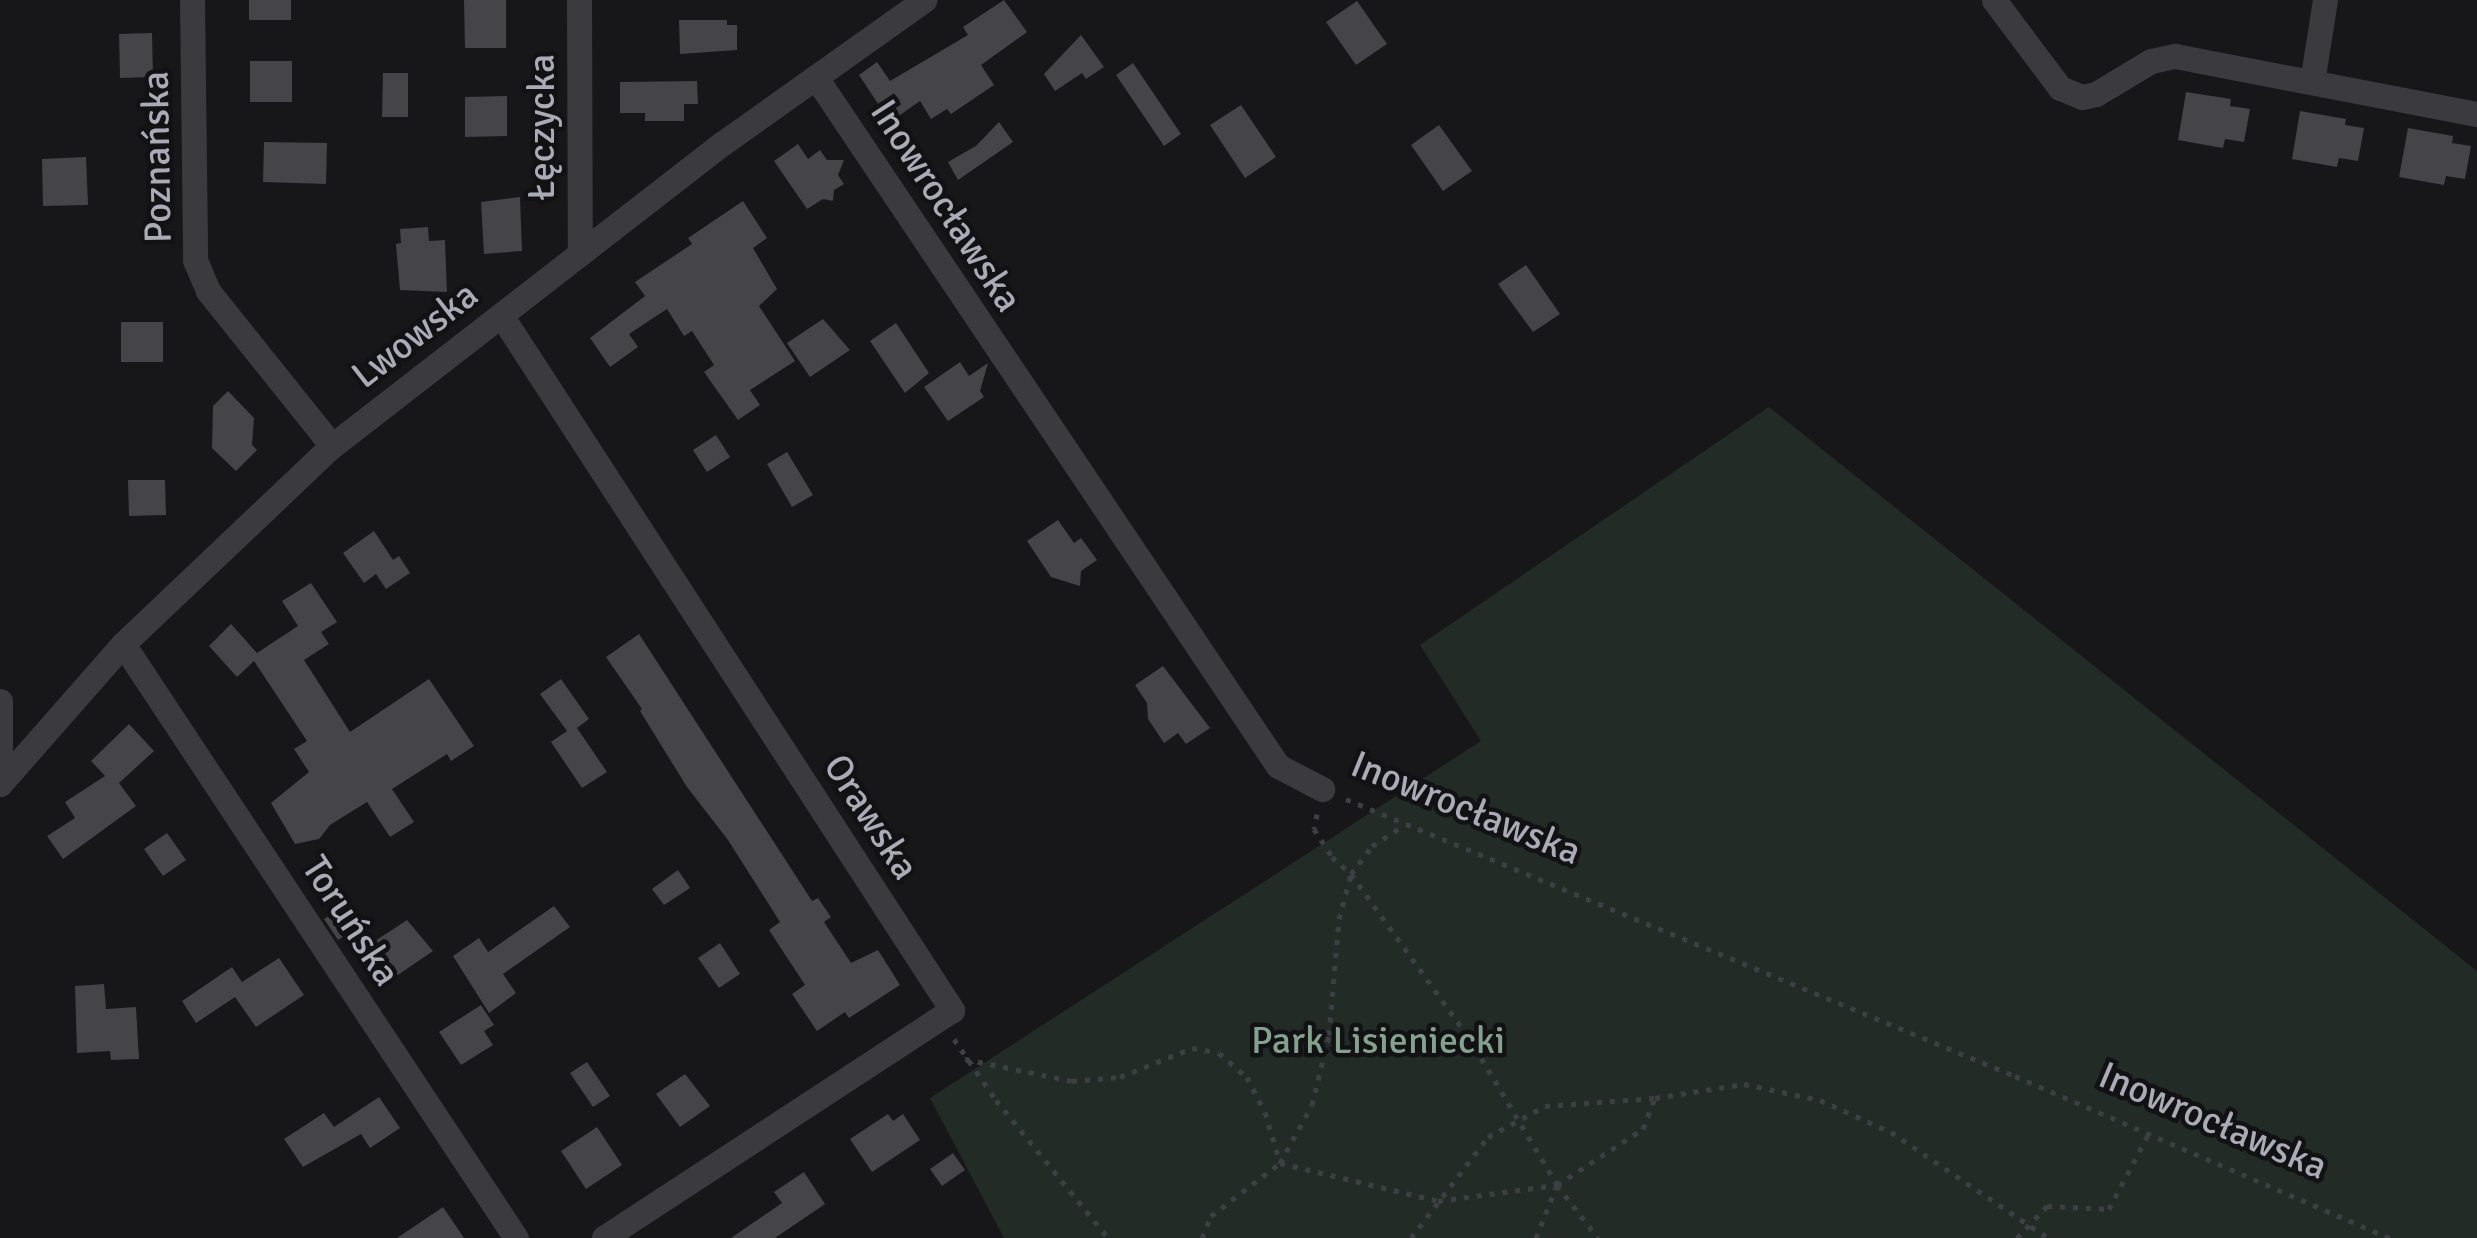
<!DOCTYPE html>
<meta charset="utf-8">
<style>
body{margin:0}
#map{position:relative;width:2477px;height:1238px;overflow:hidden;background:#171719;font-family:Signika,sans-serif}
div>[style]{position:absolute}
.green>*{inset:0;background:#232b26}
.building>*{inset:0;background:#444449}
.path>*{height:5px;margin-top:-2.5px;transform-origin:0;background:repeating-linear-gradient(90deg,#3e3f44 0 5px,transparent 0 13px)}
.street>*{height:25px;margin:-12.5px;padding:0 12.5px;transform-origin:12.5px;border-radius:12.5px;background:#3b3a3f}
span{translate:-50% -50%;white-space:nowrap;text-align:center;line-height:1.15;-webkit-text-stroke:9px #121214;paint-order:stroke}
.street-label{font-size:38px;color:#aaabb7}
.park-label{font-size:38px;color:#83a18c}
</style>
<div id="map">
<div class="green">
<i style="clip-path:polygon(1769px 407px,2477px 971px,2477px 1238px,1004px 1238px,930px 1098px,1481px 741px,1420px 645px)"></i>
</div>
<div class="building">
<i style="clip-path:polygon(249px 0,291px 0,291px 20px,249px 20px)"></i>
<i style="clip-path:polygon(464px 0,506px 0,506px 48px,465px 48px)"></i>
<i style="clip-path:polygon(1004px 0,1027px 32px,981px 65px,994px 85px,951px 114px,947px 109px,931px 119px,920px 101px,890px 122px,859px 75px,877px 62px,890px 81px,968px 35px,963px 27px)"></i>
<i style="clip-path:polygon(1357px 1px,1387px 44px,1356px 65px,1326px 22px)"></i>
<i style="clip-path:polygon(679px 20px,727px 20px,727px 25px,737px 25px,737px 50px,680px 54px)"></i>
<i style="clip-path:polygon(152px 33px,153px 77px,120px 78px,119px 34px)"></i>
<i style="clip-path:polygon(1081px 35px,1104px 67px,1086px 79px,1082px 73px,1055px 91px,1044px 74px)"></i>
<i style="clip-path:polygon(250px 61px,292px 61px,292px 102px,250px 102px)"></i>
<i style="clip-path:polygon(1133px 63px,1181px 134px,1164px 146px,1116px 75px)"></i>
<i style="clip-path:polygon(383px 73px,408px 73px,408px 117px,382px 117px)"></i>
<i style="clip-path:polygon(697px 81px,698px 104px,684px 104px,684px 121px,645px 121px,645px 113px,620px 113px,620px 82px)"></i>
<i style="clip-path:polygon(2186px 92px,2231px 99px,2230px 106px,2250px 109px,2244px 142px,2225px 139px,2223px 148px,2178px 140px)"></i>
<i style="clip-path:polygon(507px 96px,507px 136px,465px 137px,465px 97px)"></i>
<i style="clip-path:polygon(1241px 105px,1276px 157px,1245px 178px,1210px 125px)"></i>
<i style="clip-path:polygon(2300px 111px,2346px 119px,2345px 125px,2364px 128px,2358px 161px,2339px 158px,2337px 167px,2292px 159px)"></i>
<i style="clip-path:polygon(999px 122px,1013px 142px,958px 180px,948px 162px,976px 146px)"></i>
<i style="clip-path:polygon(1439px 125px,1472px 171px,1443px 191px,1411px 145px)"></i>
<i style="clip-path:polygon(2408px 128px,2453px 136px,2452px 143px,2471px 146px,2465px 179px,2446px 176px,2444px 185px,2399px 177px)"></i>
<i style="clip-path:polygon(264px 142px,327px 143px,326px 184px,263px 182px)"></i>
<i style="clip-path:polygon(798px 144px,808px 159px,820px 150px,827px 160px,844px 160px,838px 175px,844px 184px,834px 190px,833px 201px,823px 199px,807px 209px,774px 161px)"></i>
<i style="clip-path:polygon(86px 157px,88px 205px,43px 206px,42px 159px)"></i>
<i style="clip-path:polygon(520px 197px,522px 251px,484px 254px,481px 202px)"></i>
<i style="clip-path:polygon(743px 201px,767px 238px,753px 248px,777px 289px,759px 306px,795px 361px,750px 390px,760px 405px,738px 420px,704px 372px,714px 365px,692px 331px,684px 336px,667px 309px,629px 334px,638px 347px,610px 367px,590px 338px,645px 296px,635px 282px,692px 244px,688px 238px)"></i>
<i style="clip-path:polygon(428px 227px,429px 241px,445px 240px,447px 292px,400px 290px,396px 244px,401px 243px,400px 229px)"></i>
<i style="clip-path:polygon(1526px 265px,1560px 314px,1533px 332px,1498px 284px)"></i>
<i style="clip-path:polygon(823px 319px,850px 350px,810px 377px,787px 343px)"></i>
<i style="clip-path:polygon(121px 322px,163px 322px,163px 362px,121px 362px)"></i>
<i style="clip-path:polygon(896px 323px,929px 373px,905px 393px,870px 341px)"></i>
<i style="clip-path:polygon(960px 362px,969px 376px,988px 363px,980px 391px,984px 397px,948px 421px,924px 387px)"></i>
<i style="clip-path:polygon(228px 391px,254px 418px,252px 445px,257px 450px,236px 471px,212px 448px,213px 406px)"></i>
<i style="clip-path:polygon(716px 435px,730px 457px,707px 472px,693px 450px)"></i>
<i style="clip-path:polygon(787px 452px,813px 495px,792px 507px,767px 464px)"></i>
<i style="clip-path:polygon(128px 480px,165px 480px,166px 515px,129px 516px)"></i>
<i style="clip-path:polygon(1058px 520px,1074px 543px,1081px 538px,1097px 560px,1081px 571px,1080px 586px,1051px 577px,1027px 541px)"></i>
<i style="clip-path:polygon(374px 531px,393px 560px,399px 556px,410px 573px,386px 589px,376px 574px,364px 583px,343px 553px)"></i>
<i style="clip-path:polygon(311px 583px,337px 622px,321px 632px,329px 644px,304px 660px,350px 732px,429px 679px,474px 746px,451px 761px,447px 754px,392px 789px,414px 822px,390px 837px,367px 802px,330px 825px,319px 839px,295px 844px,271px 803px,309px 772px,294px 749px,307px 741px,254px 661px,237px 677px,209px 646px,231px 624px,257px 653px,298px 626px,282px 601px)"></i>
<i style="clip-path:polygon(639px 634px,812px 901px,818px 898px,831px 917px,824px 922px,851px 963px,878px 950px,900px 985px,849px 1018px,845px 1012px,817px 1031px,792px 994px,805px 985px,769px 930px,780px 922px,728px 840px,687px 787px,640px 711px,642px 709px,606px 657px)"></i>
<i style="clip-path:polygon(1163px 666px,1210px 728px,1186px 744px,1178px 733px,1164px 743px,1148px 719px,1147px 703px,1135px 685px)"></i>
<i style="clip-path:polygon(561px 679px,589px 719px,577px 728px,607px 772px,582px 788px,551px 742px,567px 731px,540px 694px)"></i>
<i style="clip-path:polygon(129px 724px,154px 751px,119px 783px,136px 806px,63px 859px,47px 836px,75px 818px,65px 802px,105px 776px,91px 761px)"></i>
<i style="clip-path:polygon(167px 833px,186px 860px,163px 876px,144px 849px)"></i>
<i style="clip-path:polygon(678px 870px,690px 888px,664px 905px,652px 889px)"></i>
<i style="clip-path:polygon(554px 906px,570px 927px,503px 974px,516px 993px,489px 1013px,453px 956px,479px 938px,488px 952px)"></i>
<i style="clip-path:polygon(344px 907px,357px 928px,338px 940px,324px 919px)"></i>
<i style="clip-path:polygon(407px 920px,433px 951px,395px 977px,372px 943px)"></i>
<i style="clip-path:polygon(720px 943px,740px 974px,719px 988px,698px 958px)"></i>
<i style="clip-path:polygon(279px 958px,304px 995px,256px 1027px,235px 997px,196px 1023px,182px 1001px,232px 967px,242px 982px)"></i>
<i style="clip-path:polygon(104px 984px,106px 1009px,136px 1007px,139px 1059px,111px 1060px,110px 1051px,77px 1053px,75px 986px)"></i>
<i style="clip-path:polygon(481px 1005px,494px 1025px,484px 1031px,493px 1045px,461px 1065px,439px 1032px)"></i>
<i style="clip-path:polygon(587px 1062px,610px 1096px,593px 1107px,570px 1073px)"></i>
<i style="clip-path:polygon(685px 1074px,710px 1106px,680px 1127px,656px 1094px)"></i>
<i style="clip-path:polygon(379px 1097px,400px 1128px,370px 1148px,361px 1134px,303px 1167px,284px 1139px,324px 1113px,334px 1127px)"></i>
<i style="clip-path:polygon(888px 1114px,893px 1121px,903px 1114px,920px 1140px,872px 1172px,850px 1139px)"></i>
<i style="clip-path:polygon(597px 1127px,622px 1165px,586px 1189px,561px 1151px)"></i>
<i style="clip-path:polygon(953px 1153px,965px 1170px,942px 1186px,930px 1169px)"></i>
<i style="clip-path:polygon(804px 1172px,825px 1204px,775px 1238px,731px 1238px,782px 1203px,774px 1192px)"></i>
<i style="clip-path:polygon(443px 1207px,464px 1238px,397px 1238px)"></i>
</div>
<div class="path">
<i style="left:1346px;top:799px;width:724px;rotate:22.49deg"></i>
<i style="left:2015px;top:1076px;width:408px;rotate:23.4deg"></i>
<i style="left:1317px;top:814px;width:15px;rotate:101deg"></i>
<i style="left:1314px;top:829px;width:33px;rotate:57deg"></i>
<i style="left:1332px;top:857px;width:25px;rotate:42deg"></i>
<i style="left:1351px;top:874px;width:200px;rotate:54.2deg"></i>
<i style="left:1468px;top:1036px;width:174px;rotate:59.1deg"></i>
<i style="left:1557px;top:1185px;width:67px;rotate:52.3deg"></i>
<i style="left:954px;top:1039px;width:74px;rotate:55.5deg"></i>
<i style="left:996px;top:1100px;width:178px;rotate:50.9deg"></i>
<i style="left:965px;top:1059px;width:109px;rotate:11.6deg"></i>
<i style="left:1072px;top:1081px;width:48px;rotate:-4.8deg"></i>
<i style="left:1120px;top:1077px;width:78px;rotate:-21.9deg"></i>
<i style="left:1192px;top:1048px;width:27px;rotate:10deg"></i>
<i style="left:1219px;top:1053px;width:37px;rotate:41deg"></i>
<i style="left:1247px;top:1077px;width:39px;rotate:63deg"></i>
<i style="left:1265px;top:1112px;width:53px;rotate:73.6deg"></i>
<i style="left:1280px;top:1163px;width:163px;rotate:13.5deg"></i>
<i style="left:1438px;top:1201px;width:120px;rotate:-7.7deg"></i>
<i style="left:1557px;top:1185px;width:103px;rotate:-33.1deg"></i>
<i style="left:1643px;top:1129px;width:33px;rotate:-69deg"></i>
<i style="left:1202px;top:1238px;width:24px;rotate:-68deg"></i>
<i style="left:1211px;top:1216px;width:87px;rotate:-37.5deg"></i>
<i style="left:1280px;top:1163px;width:66px;rotate:-61.1deg"></i>
<i style="left:1312px;top:1105px;width:72px;rotate:-76.3deg"></i>
<i style="left:1329px;top:1035px;width:116px;rotate:-85.1deg"></i>
<i style="left:1339px;top:919px;width:47px;rotate:-75.1deg"></i>
<i style="left:1351px;top:874px;width:35px;rotate:-53deg"></i>
<i style="left:1372px;top:846px;width:38px;rotate:-33deg"></i>
<i style="left:1411px;top:1238px;width:127px;rotate:-52.7deg"></i>
<i style="left:1488px;top:1137px;width:65px;rotate:-28.5deg"></i>
<i style="left:1545px;top:1106px;width:110px;rotate:-4.2deg"></i>
<i style="left:1655px;top:1098px;width:90px;rotate:-8.9deg"></i>
<i style="left:1744px;top:1084px;width:78px;rotate:11.9deg"></i>
<i style="left:1820px;top:1100px;width:78px;rotate:24.3deg"></i>
<i style="left:1891px;top:1132px;width:189px;rotate:34deg"></i>
<i style="left:1536px;top:1238px;width:57px;rotate:-68.4deg"></i>
<i style="left:2017px;top:1238px;width:44px;rotate:-46.8deg"></i>
<i style="left:2047px;top:1206px;width:62px;rotate:2.8deg"></i>
<i style="left:2109px;top:1209px;width:84px;rotate:-62.2deg"></i>
</div>
<div class="street">
<i style="left:192px;top:0;width:260px;rotate:89.3deg"></i>
<i style="left:195px;top:260px;width:34px;rotate:67deg"></i>
<i style="left:208px;top:291px;width:198px;rotate:51.3deg"></i>
<i style="left:579px;top:0;width:254px;rotate:89.8deg"></i>
<i style="left:1994px;top:0;width:110px;rotate:53.1deg"></i>
<i style="left:2060px;top:88px;width:24px;rotate:22deg"></i>
<i style="left:2082px;top:97px;width:14px;rotate:-12deg"></i>
<i style="left:2096px;top:94px;width:64px;rotate:-31deg"></i>
<i style="left:2151px;top:61px;width:25px;rotate:-12deg"></i>
<i style="left:2175px;top:56px;width:308px;rotate:10.9deg"></i>
<i style="left:817px;top:79px;width:827px;rotate:56.14deg"></i>
<i style="left:1278px;top:766px;width:50px;rotate:27.6deg"></i>
<i style="left:2312px;top:82px;width:83px;rotate:-81deg"></i>
<i style="left:501px;top:315px;width:829px;rotate:57.02deg"></i>
<i style="left:952px;top:1010px;width:416px;rotate:146.8deg"></i>
<i style="left:123px;top:644px;width:712px;rotate:56.51deg"></i>
<i style="left:0;top:701px;width:83px;rotate:90deg"></i>
<i style="left:0;top:784px;width:186px;rotate:-48.7deg"></i>
<i style="left:123px;top:644px;width:288px;rotate:-43.5deg"></i>
<i style="left:332px;top:446px;width:495px;rotate:-37.8deg"></i>
<i style="left:723px;top:143px;width:247px;rotate:-35.4deg"></i>
</div>
<div class="street-label">
<span style="left:542px;top:127px;rotate:-90deg">Łęczycka</span>
<span style="left:157px;top:157px;rotate:-91deg">Poznańska</span>
<span style="left:946px;top:206px;rotate:57deg">Inowrocławska</span>
<span style="left:415px;top:335px;rotate:-38deg">Lwowska</span>
<span style="left:1466px;top:808px;rotate:22deg">Inowrocławska</span>
<span style="left:871px;top:817px;rotate:57deg">Orawska</span>
<span style="left:351px;top:921px;rotate:57deg">Toruńska</span>
<span style="left:2213px;top:1121px;rotate:23deg">Inowrocławska</span>
</div>
<div class="park-label">
<span style="left:1378px;top:1041px">Park Lisieniecki</span>
</div>
</div>
